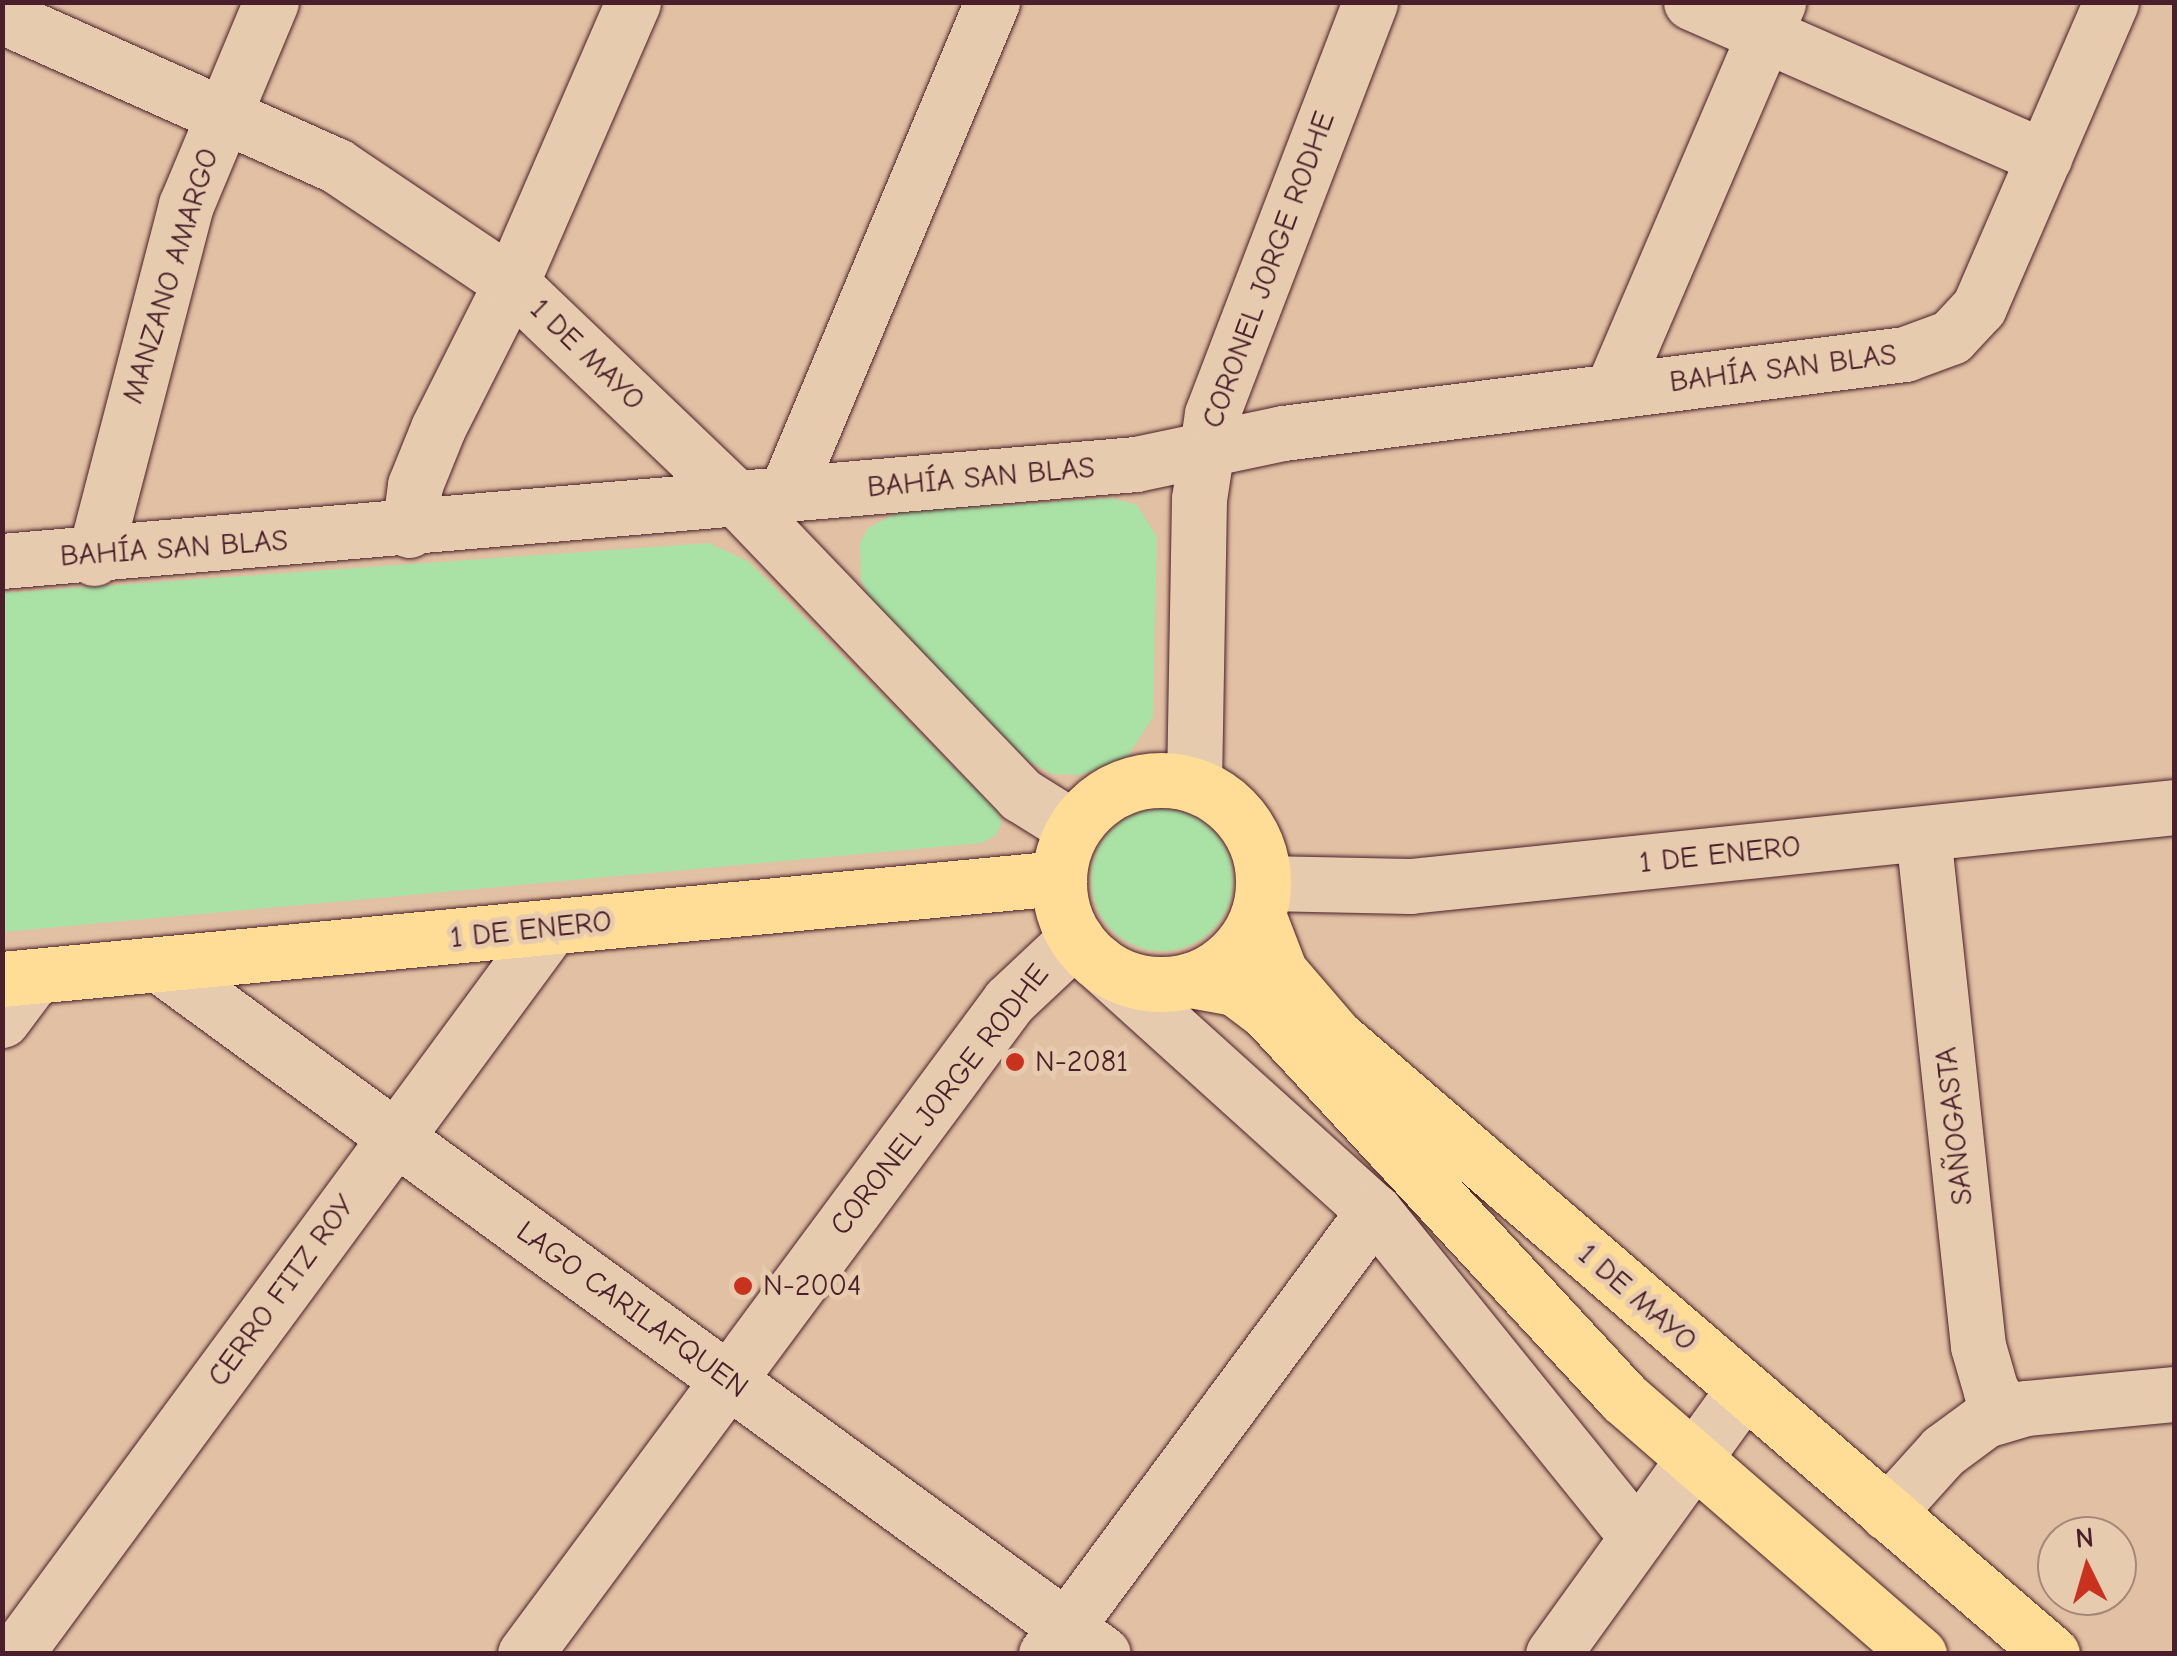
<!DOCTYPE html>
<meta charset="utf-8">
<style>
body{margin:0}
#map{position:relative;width:2177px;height:1656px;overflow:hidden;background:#e2c0a3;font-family:"Comic Neue",sans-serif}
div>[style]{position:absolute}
.green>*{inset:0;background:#aae1a5}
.round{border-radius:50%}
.roads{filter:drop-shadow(0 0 2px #4a1f2b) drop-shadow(0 0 2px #4a1f2b)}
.minor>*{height:55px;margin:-27.5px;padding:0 27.5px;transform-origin:27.5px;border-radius:27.5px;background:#e7cbae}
.major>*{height:55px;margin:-27.5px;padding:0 27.5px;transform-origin:27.5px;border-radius:27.5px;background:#ffdd96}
.major>.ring{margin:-27.5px;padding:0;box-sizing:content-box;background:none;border:55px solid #ffdd96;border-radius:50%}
.dots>*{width:28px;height:28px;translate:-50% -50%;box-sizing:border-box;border:5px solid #e7cbae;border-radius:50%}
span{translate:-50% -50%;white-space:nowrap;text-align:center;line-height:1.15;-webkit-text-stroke:10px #e7cbae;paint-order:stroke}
.street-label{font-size:30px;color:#4a1f2b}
.poi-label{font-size:30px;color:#4a1f2b}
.left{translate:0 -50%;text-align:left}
.frame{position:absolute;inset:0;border:5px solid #4a1f2b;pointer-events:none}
.north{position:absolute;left:2037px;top:1516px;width:100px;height:100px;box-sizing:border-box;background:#e7cbae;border:2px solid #a8867a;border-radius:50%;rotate:355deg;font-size:28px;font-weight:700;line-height:40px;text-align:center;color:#4a1f2b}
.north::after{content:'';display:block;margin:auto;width:35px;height:45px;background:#c8321e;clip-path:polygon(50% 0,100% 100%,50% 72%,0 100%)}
</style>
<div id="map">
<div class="green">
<i style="clip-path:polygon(1111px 498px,1137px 505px,1157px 537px,1153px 717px,1128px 756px,1081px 775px,1052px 774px,1027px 760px,880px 616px,861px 581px,860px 543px,868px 528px,899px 512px)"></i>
<i style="clip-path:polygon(709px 543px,749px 562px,994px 808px,1002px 822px,996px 835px,982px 843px,3px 932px,3px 593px)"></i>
<i class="round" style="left:1091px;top:809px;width:142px;height:142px"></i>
</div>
<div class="roads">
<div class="minor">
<i style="left:1691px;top:2px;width:386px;rotate:23.7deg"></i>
<i style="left:2px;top:16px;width:367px;rotate:24.1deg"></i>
<i style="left:337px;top:166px;width:210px;rotate:33.9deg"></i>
<i style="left:511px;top:283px;width:314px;rotate:43.7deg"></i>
<i style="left:738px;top:500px;width:409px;rotate:46.2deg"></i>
<i style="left:1021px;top:795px;width:62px;rotate:31.9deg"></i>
<i style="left:1612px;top:390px;width:422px;rotate:-66.8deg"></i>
<i style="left:785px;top:495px;width:535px;rotate:-67.22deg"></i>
<i style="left:409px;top:530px;width:45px;rotate:-82.4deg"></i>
<i style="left:415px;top:485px;width:61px;rotate:-68deg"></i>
<i style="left:438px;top:428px;width:162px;rotate:-63.3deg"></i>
<i style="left:511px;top:283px;width:306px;rotate:-66.5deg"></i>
<i style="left:94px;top:558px;width:365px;rotate:-75.4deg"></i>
<i style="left:186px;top:205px;width:220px;rotate:-67.3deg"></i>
<i style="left:2px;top:561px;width:1138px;rotate:-4.89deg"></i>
<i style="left:1136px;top:464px;width:150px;rotate:-11.9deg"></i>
<i style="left:1283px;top:433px;width:627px;rotate:-7.24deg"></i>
<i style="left:1905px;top:354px;width:49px;rotate:-20.3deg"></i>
<i style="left:1951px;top:337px;width:41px;rotate:-47deg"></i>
<i style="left:1979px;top:307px;width:332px;rotate:-66.6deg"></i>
<i style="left:1194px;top:785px;width:286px;rotate:-89deg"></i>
<i style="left:1199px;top:499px;width:86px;rotate:-81.3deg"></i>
<i style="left:1212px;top:414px;width:441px;rotate:-69deg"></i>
<i style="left:1923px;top:834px;width:515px;rotate:83.87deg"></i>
<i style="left:1978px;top:1346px;width:47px;rotate:73.9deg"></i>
<i style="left:1991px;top:1391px;width:26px;rotate:54deg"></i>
<i style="left:1264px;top:883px;width:146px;rotate:1.2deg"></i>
<i style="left:1410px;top:886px;width:768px;rotate:-5.9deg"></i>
<i style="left:1098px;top:962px;width:372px;rotate:42.1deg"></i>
<i style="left:1374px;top:1211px;width:419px;rotate:51.1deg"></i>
<i style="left:161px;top:966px;width:1166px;rotate:36.14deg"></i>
<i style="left:2px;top:1020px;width:54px;rotate:-53.3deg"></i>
<i style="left:1887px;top:1513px;width:84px;rotate:-47.9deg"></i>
<i style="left:1943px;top:1451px;width:52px;rotate:-36.4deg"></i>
<i style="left:1985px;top:1420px;width:43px;rotate:-16.3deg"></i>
<i style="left:2026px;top:1408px;width:149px;rotate:-5.4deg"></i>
<i style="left:15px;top:1654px;width:902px;rotate:-53.61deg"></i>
<i style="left:525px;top:1654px;width:813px;rotate:-53.45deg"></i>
<i style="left:1009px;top:1001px;width:92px;rotate:-43.2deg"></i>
<i style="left:1046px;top:1654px;width:551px;rotate:-53.48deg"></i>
<i style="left:1553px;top:1654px;width:324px;rotate:-54.2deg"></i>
</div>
<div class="major">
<i class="ring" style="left:1059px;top:780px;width:149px;height:149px"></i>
<i style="left:1258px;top:915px;width:61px;rotate:68.9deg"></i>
<i style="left:1280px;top:972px;width:86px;rotate:49.3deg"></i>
<i style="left:1336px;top:1037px;width:945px;rotate:40.75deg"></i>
<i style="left:2px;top:979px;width:1062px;rotate:-5.46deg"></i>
<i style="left:1190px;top:980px;width:46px;rotate:10.1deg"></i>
<i style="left:1235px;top:988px;width:39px;rotate:37deg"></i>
<i style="left:1266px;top:1011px;width:527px;rotate:47.23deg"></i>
<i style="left:1624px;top:1398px;width:391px;rotate:41deg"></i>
</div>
</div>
<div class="dots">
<i style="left:1015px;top:1062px;background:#c8321e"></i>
<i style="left:743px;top:1286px;background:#c8321e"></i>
</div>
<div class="street-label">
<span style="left:1269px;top:270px;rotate:-70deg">CORONEL JORGE RODHE</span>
<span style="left:171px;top:276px;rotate:-73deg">MANZANO AMARGO</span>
<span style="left:587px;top:355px;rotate:44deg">1 DE MAYO</span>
<span style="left:1783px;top:369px;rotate:-7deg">BAHÍA SAN BLAS</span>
<span style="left:981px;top:478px;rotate:-5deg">BAHÍA SAN BLAS</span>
<span style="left:174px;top:549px;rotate:-4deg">BAHÍA SAN BLAS</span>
<span style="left:1720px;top:855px;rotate:-6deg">1 DE ENERO</span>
<span style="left:531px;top:930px;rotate:-6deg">1 DE ENERO</span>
<span style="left:940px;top:1100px;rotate:-52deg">CORONEL JORGE RODHE</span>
<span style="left:1955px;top:1126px;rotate:-96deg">SAÑOGASTA</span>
<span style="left:282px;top:1291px;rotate:-54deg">CERRO FITZ ROY</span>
<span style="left:1637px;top:1298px;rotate:41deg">1 DE MAYO</span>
<span style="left:632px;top:1310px;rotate:36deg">LAGO CARILAFQUEN</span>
</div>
<div class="poi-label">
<span class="left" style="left:1035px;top:1062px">N-2081</span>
<span class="left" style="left:763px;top:1286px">N-2004</span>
</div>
<div class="frame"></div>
<div class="north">N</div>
</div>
